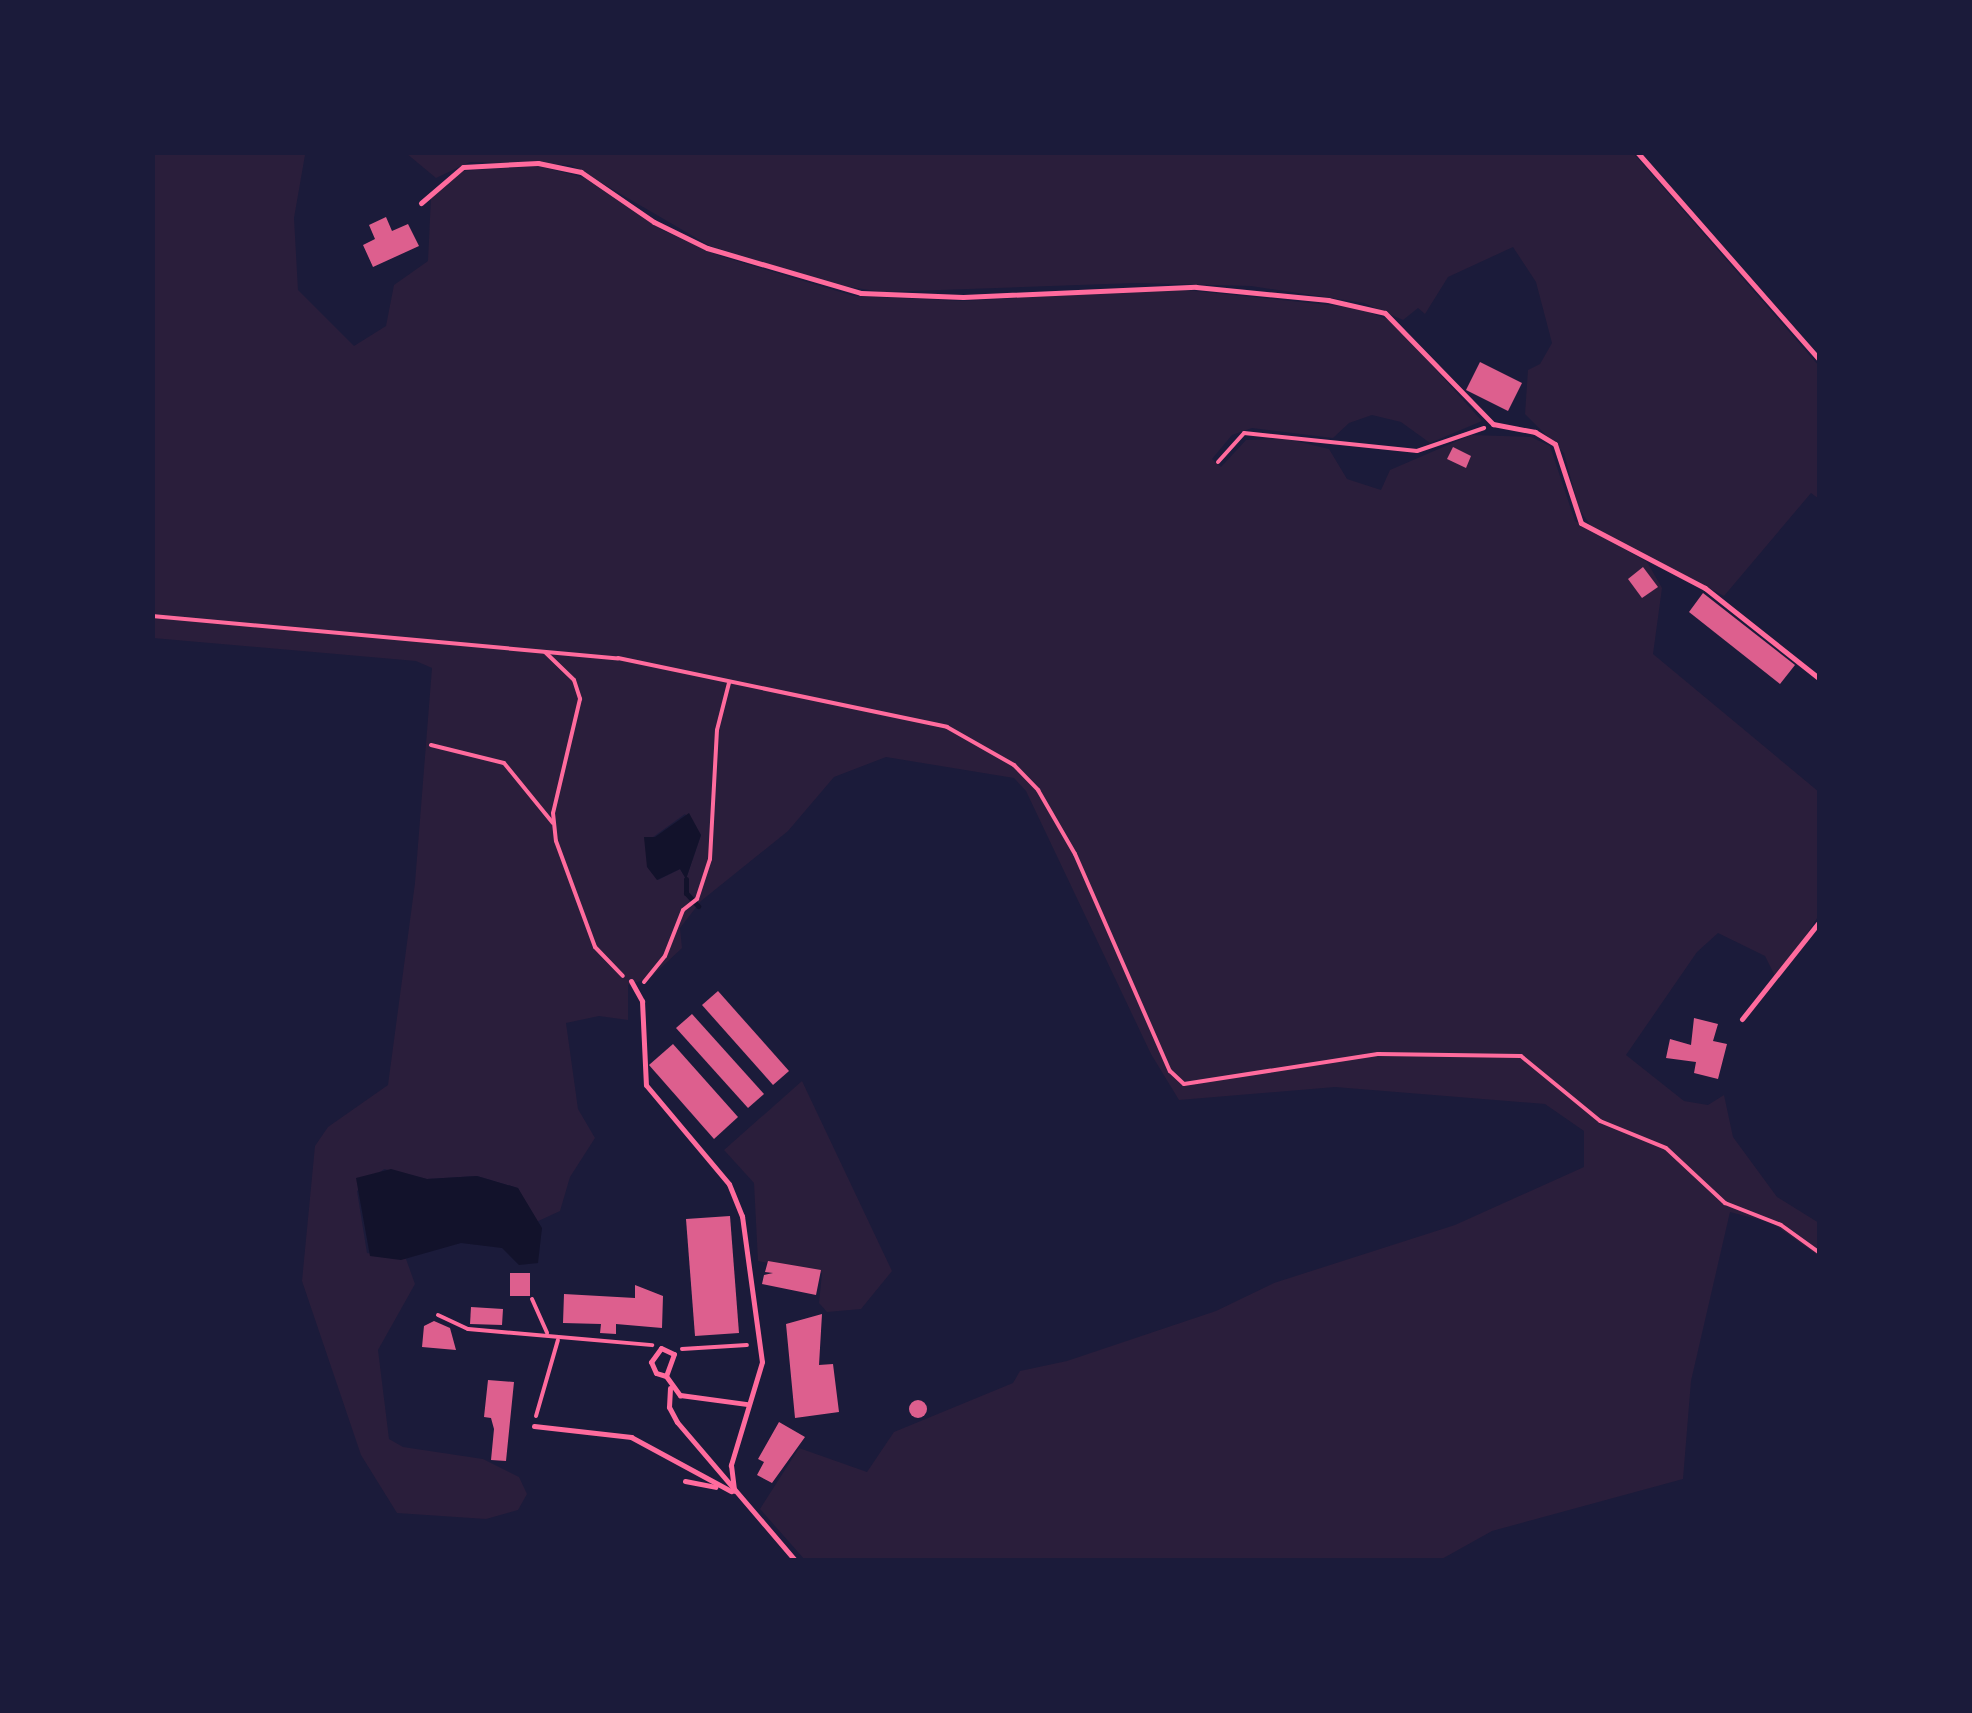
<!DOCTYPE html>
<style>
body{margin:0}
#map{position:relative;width:1972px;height:1713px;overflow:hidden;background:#1b1b3a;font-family:"Exo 2",sans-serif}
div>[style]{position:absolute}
.green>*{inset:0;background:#2a1e3b}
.water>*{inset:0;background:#12122b}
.stream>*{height:5px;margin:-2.5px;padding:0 2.5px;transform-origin:2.5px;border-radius:2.5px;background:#12122b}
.building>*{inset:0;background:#dd5f8e}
.round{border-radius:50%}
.path>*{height:4px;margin:-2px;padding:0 2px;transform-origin:2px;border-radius:2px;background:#ff6b9d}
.service>*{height:5px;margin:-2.5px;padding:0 2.5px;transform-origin:2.5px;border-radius:2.5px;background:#ff6b9d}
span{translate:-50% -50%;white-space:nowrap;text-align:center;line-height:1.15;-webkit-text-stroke:10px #1b1b3a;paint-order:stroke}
.frame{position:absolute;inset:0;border:155px solid #1b1b3a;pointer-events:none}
</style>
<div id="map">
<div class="green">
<i style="clip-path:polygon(evenodd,152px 153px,319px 153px,305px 155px,294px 218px,298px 290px,354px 346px,386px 326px,394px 285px,428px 261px,431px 197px,459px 171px,539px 166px,585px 178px,662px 230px,720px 256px,854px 296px,963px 301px,1176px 289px,1358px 308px,1392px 321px,1482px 421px,1430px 443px,1401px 422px,1372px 415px,1349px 423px,1333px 438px,1252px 428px,1232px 435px,1212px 459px,1221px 467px,1246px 440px,1287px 439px,1329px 449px,1347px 479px,1381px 490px,1390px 470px,1471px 435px,1531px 437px,1550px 446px,1575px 521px,1647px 562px,1662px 588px,1653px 654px,1819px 792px,1819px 915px,1796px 951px,1775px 976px,1765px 956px,1718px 933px,1697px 952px,1626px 1055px,1684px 1101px,1708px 1105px,1724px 1095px,1733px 1137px,1777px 1197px,1819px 1223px,1819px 1256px,1772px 1223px,1730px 1212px,1691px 1381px,1683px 1479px,1492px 1531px,1440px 1560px,805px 1560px,760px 1509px,799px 1448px,867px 1472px,894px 1432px,1013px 1383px,1020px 1371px,1067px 1361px,1216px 1311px,1274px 1283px,1455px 1225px,1584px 1167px,1584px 1131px,1545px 1104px,1335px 1087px,1179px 1100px,1151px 1054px,1026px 791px,1014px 778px,886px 757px,834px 777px,788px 831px,701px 901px,680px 928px,682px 948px,650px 978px,628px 985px,628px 1020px,599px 1016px,566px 1023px,578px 1109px,595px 1138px,570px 1177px,560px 1211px,534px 1223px,518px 1188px,477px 1176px,427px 1179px,384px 1169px,357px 1191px,367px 1253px,406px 1259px,415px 1284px,378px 1350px,389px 1439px,403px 1447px,483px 1459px,519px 1477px,527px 1494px,518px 1510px,486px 1519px,397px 1513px,361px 1455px,302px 1281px,315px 1146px,328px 1127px,388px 1085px,415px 883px,432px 668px,416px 661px,153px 638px,152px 153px,685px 814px,701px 835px,686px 879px,680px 869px,658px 880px,647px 856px,649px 840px,685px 814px)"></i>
<i style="clip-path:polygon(406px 153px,1633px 153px,1819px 366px,1819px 499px,1811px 493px,1724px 596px,1591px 526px,1579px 509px,1564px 453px,1525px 414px,1528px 370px,1540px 364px,1552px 343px,1536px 282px,1513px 247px,1448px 277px,1425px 314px,1418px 308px,1403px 320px,1364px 303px,1251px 286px,1135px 283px,883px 292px,836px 285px,710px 246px,571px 165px,470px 162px,436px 178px)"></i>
<i style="clip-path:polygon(802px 1081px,892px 1271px,861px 1309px,827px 1312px,819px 1303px,822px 1273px,758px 1261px,754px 1183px,724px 1150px)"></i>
</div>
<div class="water">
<i style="clip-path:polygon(689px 813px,701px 835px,686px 879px,680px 869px,657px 880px,647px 867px,644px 837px,655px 837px)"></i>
<i style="clip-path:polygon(391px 1169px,427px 1179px,477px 1176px,518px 1188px,542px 1228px,538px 1263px,519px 1265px,502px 1248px,461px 1243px,401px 1260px,370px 1256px,356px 1178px)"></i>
</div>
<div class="stream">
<i style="left:686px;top:879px;width:14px;rotate:90deg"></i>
<i style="left:686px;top:893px;width:18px;rotate:47deg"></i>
</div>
<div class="building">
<i style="clip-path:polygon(386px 217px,392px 231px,408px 224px,419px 246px,373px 267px,363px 245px,375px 239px,369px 225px)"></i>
<i style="clip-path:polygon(1480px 362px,1522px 383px,1508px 411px,1466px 390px)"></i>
<i style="clip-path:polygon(1453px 447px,1471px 456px,1466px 468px,1447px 459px)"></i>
<i style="clip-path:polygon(1643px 567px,1658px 587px,1642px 598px,1628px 579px)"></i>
<i style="clip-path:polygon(1703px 593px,1795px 665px,1780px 684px,1689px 612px)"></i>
<i style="clip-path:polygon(718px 991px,789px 1071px,773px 1085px,702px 1005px)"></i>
<i style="clip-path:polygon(692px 1014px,764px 1094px,748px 1108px,676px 1028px)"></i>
<i style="clip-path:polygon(1694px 1018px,1718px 1024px,1713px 1041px,1727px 1044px,1718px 1079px,1694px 1073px,1696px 1062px,1666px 1058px,1670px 1039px,1691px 1045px)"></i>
<i style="clip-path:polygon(673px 1044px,738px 1117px,714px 1139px,649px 1065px)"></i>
<i style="clip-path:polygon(730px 1216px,739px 1333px,695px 1336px,686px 1219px)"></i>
<i style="clip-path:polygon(768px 1261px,821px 1270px,816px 1295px,762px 1284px,764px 1275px,773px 1273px,765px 1272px)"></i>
<i style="clip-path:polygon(510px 1273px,530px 1273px,530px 1296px,510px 1296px)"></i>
<i style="clip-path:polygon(635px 1285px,663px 1296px,662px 1328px,616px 1324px,616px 1334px,600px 1333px,601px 1324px,563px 1323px,564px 1294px,635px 1298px)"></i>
<i style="clip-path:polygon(471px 1307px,503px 1309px,502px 1325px,470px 1324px)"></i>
<i style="clip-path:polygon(822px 1314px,819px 1365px,833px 1364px,839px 1412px,795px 1418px,786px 1324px)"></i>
<i style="clip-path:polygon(434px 1321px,450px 1328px,456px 1350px,422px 1347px,424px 1326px)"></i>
<i style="clip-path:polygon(488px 1380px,514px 1382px,506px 1461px,491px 1460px,494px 1429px,491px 1418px,484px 1417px)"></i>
<i class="round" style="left:909px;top:1400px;width:18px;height:18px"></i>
<i style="clip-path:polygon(779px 1422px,805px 1437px,772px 1483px,757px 1475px,764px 1462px,758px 1459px)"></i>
</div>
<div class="path">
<i style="left:1218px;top:462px;width:39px;rotate:-48deg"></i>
<i style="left:1244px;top:433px;width:174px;rotate:5.9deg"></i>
<i style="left:1417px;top:451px;width:71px;rotate:-18.9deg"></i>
<i style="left:152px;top:616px;width:468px;rotate:5.2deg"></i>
<i style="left:618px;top:658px;width:336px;rotate:11.8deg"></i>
<i style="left:947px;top:727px;width:77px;rotate:29.6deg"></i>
<i style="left:1014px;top:765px;width:35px;rotate:46deg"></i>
<i style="left:1038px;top:790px;width:74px;rotate:60deg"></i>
<i style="left:1075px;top:854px;width:237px;rotate:66.4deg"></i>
<i style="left:1170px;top:1071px;width:19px;rotate:43deg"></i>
<i style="left:1184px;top:1084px;width:196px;rotate:-8.8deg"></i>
<i style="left:1378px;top:1054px;width:143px;rotate:0.8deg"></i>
<i style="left:1521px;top:1056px;width:102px;rotate:39.4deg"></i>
<i style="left:1600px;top:1121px;width:71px;rotate:22.2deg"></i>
<i style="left:1666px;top:1148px;width:81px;rotate:43deg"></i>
<i style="left:1725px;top:1203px;width:60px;rotate:21.4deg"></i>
<i style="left:1781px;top:1225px;width:48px;rotate:35.7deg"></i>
<i style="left:545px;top:652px;width:40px;rotate:44deg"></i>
<i style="left:574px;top:680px;width:20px;rotate:72deg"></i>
<i style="left:580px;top:699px;width:117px;rotate:103.3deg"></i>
<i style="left:553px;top:813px;width:28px;rotate:84deg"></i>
<i style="left:556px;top:841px;width:113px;rotate:69.8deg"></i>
<i style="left:595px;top:947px;width:40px;rotate:46deg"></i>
<i style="left:431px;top:745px;width:75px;rotate:13.9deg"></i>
<i style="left:504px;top:763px;width:77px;rotate:50.8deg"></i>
<i style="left:644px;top:982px;width:33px;rotate:-51deg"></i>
<i style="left:665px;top:956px;width:49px;rotate:-68.6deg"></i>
<i style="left:683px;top:910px;width:18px;rotate:-38deg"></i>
<i style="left:697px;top:899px;width:42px;rotate:-72deg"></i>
<i style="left:710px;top:859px;width:129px;rotate:-86.9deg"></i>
<i style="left:717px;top:730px;width:49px;rotate:-75.7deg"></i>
<i style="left:532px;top:1299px;width:37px;rotate:66deg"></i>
<i style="left:438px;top:1315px;width:33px;rotate:25deg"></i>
<i style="left:468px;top:1329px;width:185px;rotate:5deg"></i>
<i style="left:682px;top:1349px;width:65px;rotate:-3.5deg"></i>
<i style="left:536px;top:1416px;width:79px;rotate:-73.9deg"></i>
</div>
<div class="service">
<i style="left:1637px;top:152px;width:277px;rotate:48.7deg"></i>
<i style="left:421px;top:203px;width:55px;rotate:-40.6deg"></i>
<i style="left:463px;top:167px;width:75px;rotate:-3.1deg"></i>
<i style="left:538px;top:163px;width:44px;rotate:11.8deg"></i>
<i style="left:581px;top:172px;width:88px;rotate:34.4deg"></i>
<i style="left:654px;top:222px;width:59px;rotate:26.1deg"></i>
<i style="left:707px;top:248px;width:160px;rotate:16.3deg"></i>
<i style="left:861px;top:293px;width:102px;rotate:2.2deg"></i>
<i style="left:963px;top:297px;width:233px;rotate:-2.5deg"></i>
<i style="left:1196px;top:287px;width:133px;rotate:5.6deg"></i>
<i style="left:1328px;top:300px;width:58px;rotate:12.8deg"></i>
<i style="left:1385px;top:313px;width:155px;rotate:45.8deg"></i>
<i style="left:1493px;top:424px;width:43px;rotate:10.8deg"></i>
<i style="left:1535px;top:432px;width:23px;rotate:31deg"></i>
<i style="left:1555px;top:444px;width:83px;rotate:71.8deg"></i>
<i style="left:1581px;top:523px;width:140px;rotate:27.7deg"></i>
<i style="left:1705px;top:588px;width:147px;rotate:38.4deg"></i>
<i style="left:631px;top:981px;width:23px;rotate:61deg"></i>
<i style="left:642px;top:1001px;width:84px;rotate:87.3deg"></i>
<i style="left:646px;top:1085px;width:129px;rotate:50deg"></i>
<i style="left:729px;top:1184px;width:35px;rotate:68deg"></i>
<i style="left:742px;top:1216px;width:147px;rotate:82.2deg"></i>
<i style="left:762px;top:1362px;width:108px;rotate:106.8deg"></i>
<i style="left:731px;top:1465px;width:26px;rotate:83deg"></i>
<i style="left:1742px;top:1019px;width:125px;rotate:-51.5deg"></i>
<i style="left:666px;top:1376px;width:10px;rotate:-163deg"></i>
<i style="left:656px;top:1373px;width:12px;rotate:-114deg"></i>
<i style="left:651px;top:1362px;width:17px;rotate:-54deg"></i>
<i style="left:661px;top:1348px;width:14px;rotate:25deg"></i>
<i style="left:674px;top:1354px;width:23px;rotate:110deg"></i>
<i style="left:666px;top:1376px;width:24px;rotate:54deg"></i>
<i style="left:680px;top:1395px;width:68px;rotate:7.7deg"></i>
<i style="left:670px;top:1388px;width:19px;rotate:93deg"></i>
<i style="left:669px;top:1407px;width:17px;rotate:62deg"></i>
<i style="left:677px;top:1422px;width:182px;rotate:49.5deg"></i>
<i style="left:534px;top:1426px;width:98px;rotate:6.5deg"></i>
<i style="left:631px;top:1437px;width:114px;rotate:28.4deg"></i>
<i style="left:685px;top:1481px;width:31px;rotate:11deg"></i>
</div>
<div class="frame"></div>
</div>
